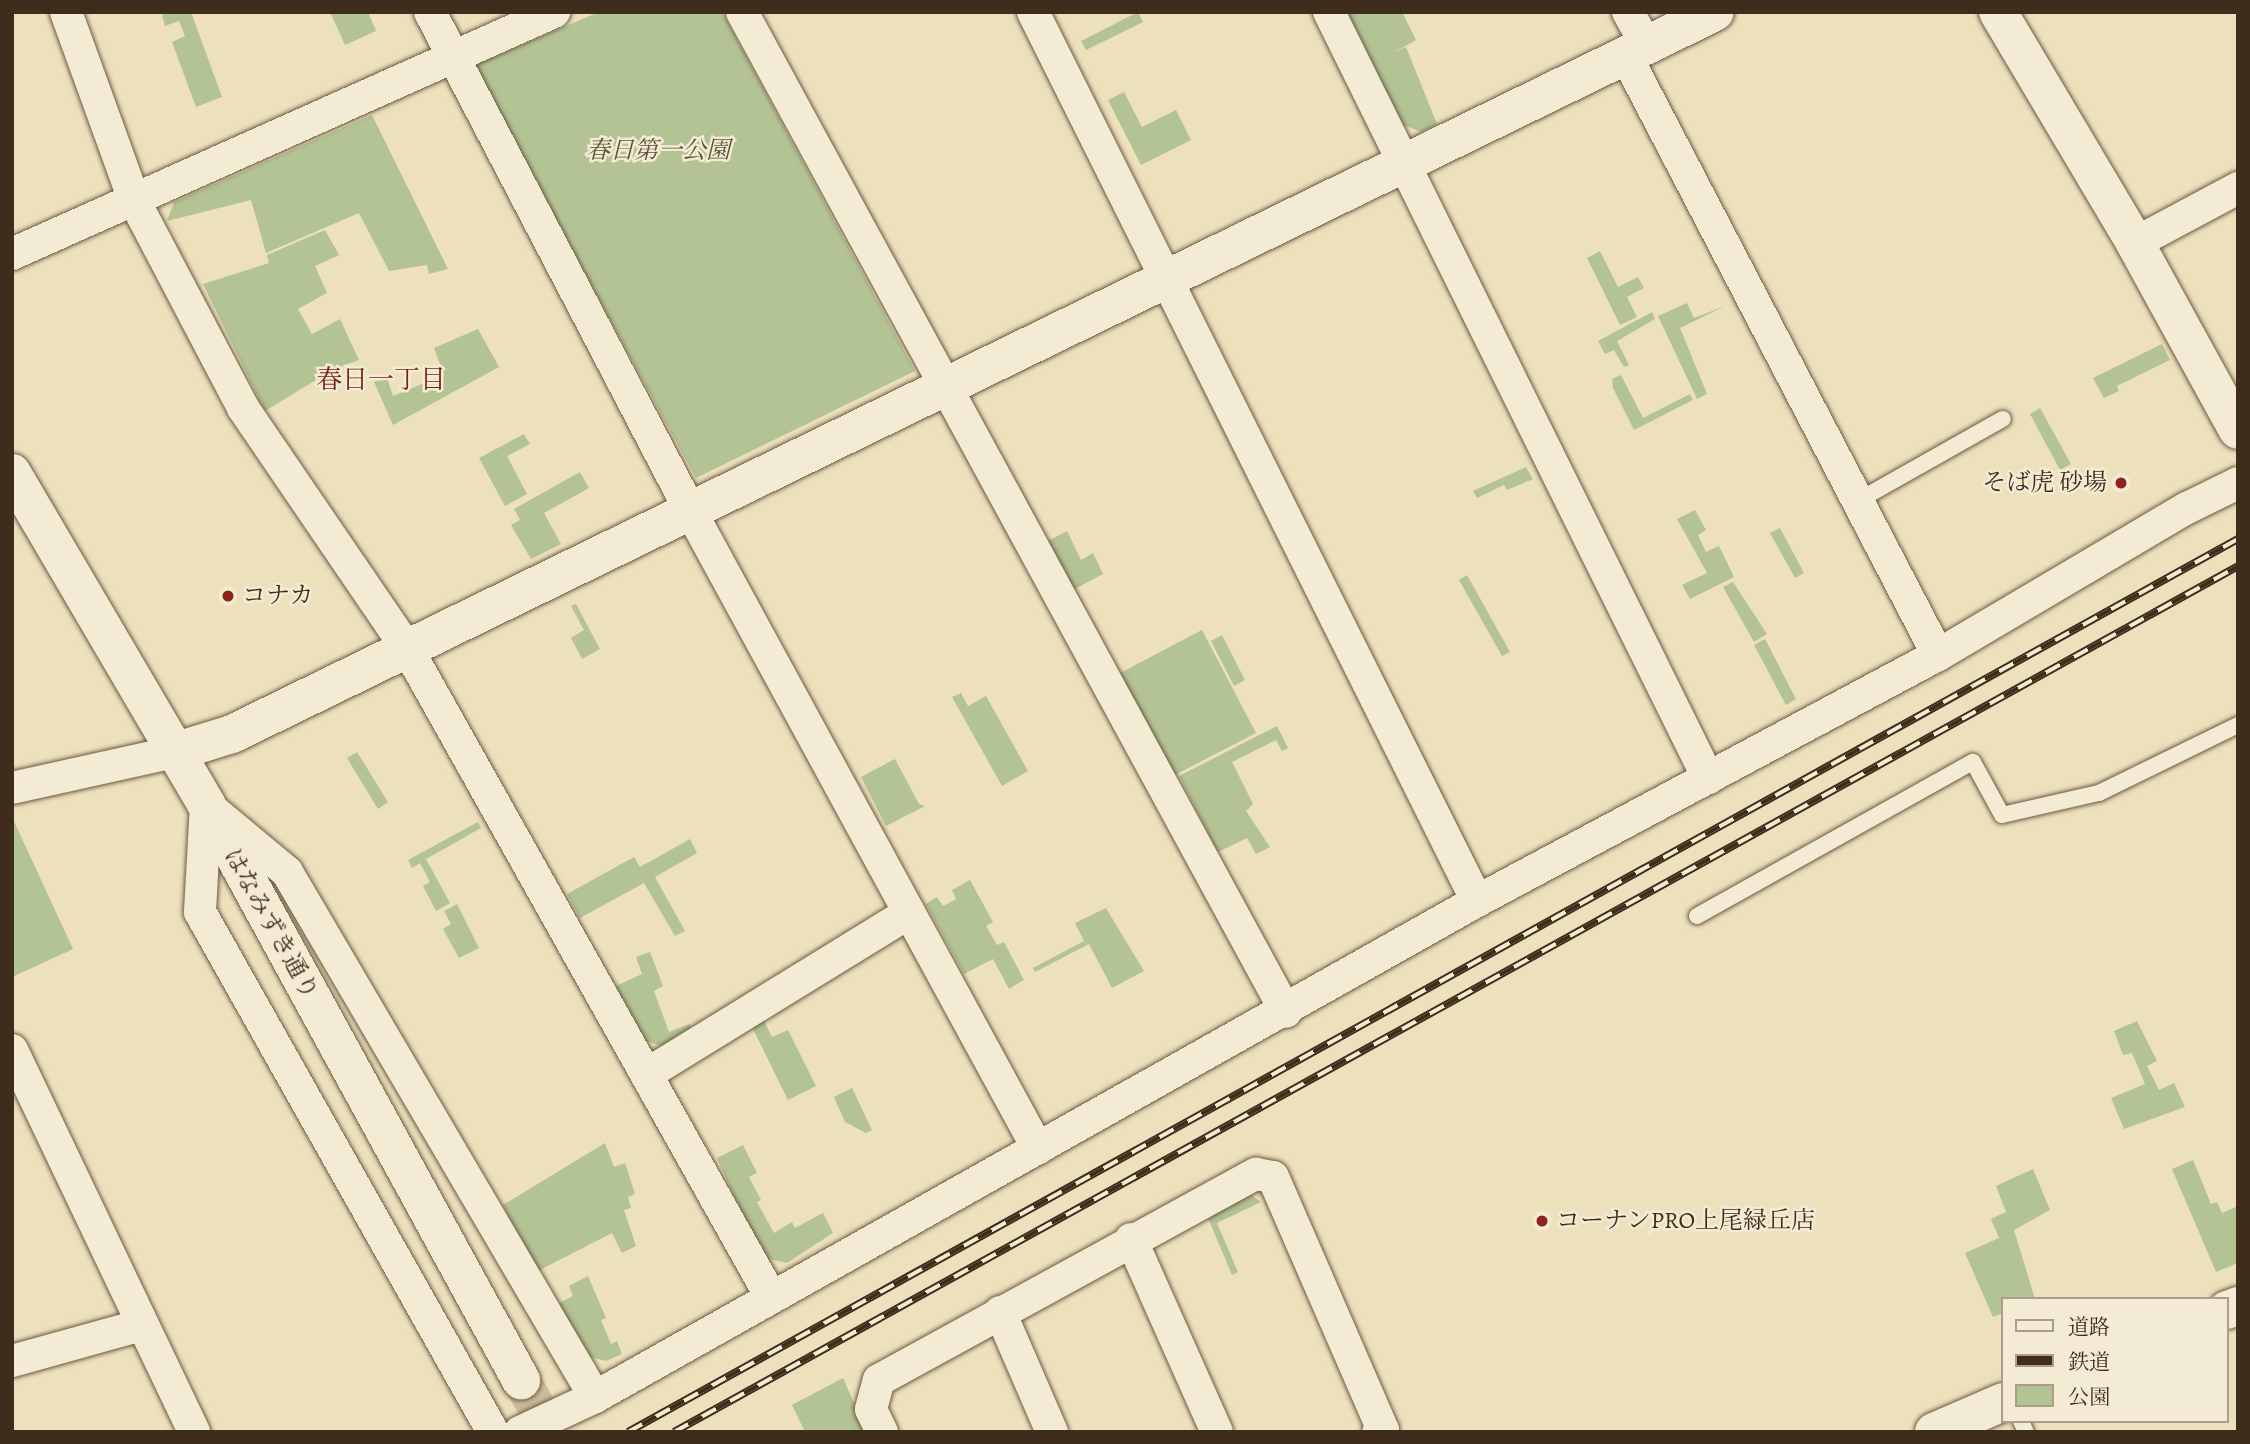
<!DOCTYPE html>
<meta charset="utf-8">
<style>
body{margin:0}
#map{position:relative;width:2250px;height:1444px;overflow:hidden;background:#ede0bc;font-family:Alegreya,"Noto Serif JP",serif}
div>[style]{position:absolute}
.green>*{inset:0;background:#b3c394}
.tertiary-tunnel>*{height:38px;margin-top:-19px;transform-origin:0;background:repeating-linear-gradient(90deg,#cabc9c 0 38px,transparent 0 57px)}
.roads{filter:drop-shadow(0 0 2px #6a5a42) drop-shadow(0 0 2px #6a5a42)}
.service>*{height:16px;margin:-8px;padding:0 8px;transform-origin:8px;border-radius:8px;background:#f3ebd3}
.minor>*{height:32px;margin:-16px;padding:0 16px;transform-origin:16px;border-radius:16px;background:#f3ebd3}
.tertiary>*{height:38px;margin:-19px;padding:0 19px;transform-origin:19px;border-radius:19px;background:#f3ebd3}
.secondary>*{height:38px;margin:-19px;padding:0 19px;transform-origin:19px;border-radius:19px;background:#f3ebd3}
.rail>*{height:8px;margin-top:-4px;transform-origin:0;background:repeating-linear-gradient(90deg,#f3ebd3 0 16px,#3e2d1a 0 32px);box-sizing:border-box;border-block:2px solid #3e2d1a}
.dots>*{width:19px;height:19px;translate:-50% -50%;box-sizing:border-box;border:4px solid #f3ebd3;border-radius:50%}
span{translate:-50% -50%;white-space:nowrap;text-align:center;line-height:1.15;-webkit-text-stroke:5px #f3ebd3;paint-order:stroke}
.park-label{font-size:24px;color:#5b5238;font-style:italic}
.poi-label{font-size:24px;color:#3e2d1a}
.right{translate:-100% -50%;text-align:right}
.left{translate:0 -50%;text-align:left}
.street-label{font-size:24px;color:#3e2d1a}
.neighbourhood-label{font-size:26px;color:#7a1f14}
.frame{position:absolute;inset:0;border:14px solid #3e2d1a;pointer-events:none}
.legend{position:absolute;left:2001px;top:1297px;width:228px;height:126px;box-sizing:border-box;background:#f3ebd3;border:2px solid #ab9f89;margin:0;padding:9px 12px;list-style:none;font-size:21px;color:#3e2d1a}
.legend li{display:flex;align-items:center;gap:14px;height:35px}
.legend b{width:35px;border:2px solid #ab9f89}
</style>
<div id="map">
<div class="green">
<i style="clip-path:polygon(170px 12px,191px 12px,222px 97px,196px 107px,172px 42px,185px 36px,179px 21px,165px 26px,162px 15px)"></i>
<i style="clip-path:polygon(330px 12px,368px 12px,376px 31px,345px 45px)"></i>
<i style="clip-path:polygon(599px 12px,722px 12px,915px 371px,696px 478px,473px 66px)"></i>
<i style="clip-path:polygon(1138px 12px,1143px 22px,1086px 50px,1081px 41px)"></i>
<i style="clip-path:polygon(1402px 12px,1416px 40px,1393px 53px,1406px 47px,1437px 124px,1421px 132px,1404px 125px,1346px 13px)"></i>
<i style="clip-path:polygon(1124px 92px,1142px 127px,1176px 110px,1191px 140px,1141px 165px,1108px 100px)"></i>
<i style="clip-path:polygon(372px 115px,448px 269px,429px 274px,427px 265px,389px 271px,359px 213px,266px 253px,251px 200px,167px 221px,174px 202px)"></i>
<i style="clip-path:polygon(325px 230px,339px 255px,315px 266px,327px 293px,298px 309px,312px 334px,340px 319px,359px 360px,315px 376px,316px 380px,265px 411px,203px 284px,269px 263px,267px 255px)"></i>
<i style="clip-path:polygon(1600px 251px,1618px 287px,1638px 277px,1644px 288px,1627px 297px,1637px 317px,1620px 325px,1587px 258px)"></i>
<i style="clip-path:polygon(1687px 303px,1694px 318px,1725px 306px,1680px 328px,1707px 394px,1697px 399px,1658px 316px)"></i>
<i style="clip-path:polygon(1652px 312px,1655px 319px,1617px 341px,1629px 365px,1624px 367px,1614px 350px,1605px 354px,1598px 341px)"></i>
<i style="clip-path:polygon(478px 329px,499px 367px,393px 425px,374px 382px,387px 378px,393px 396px,444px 375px,434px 348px)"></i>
<i style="clip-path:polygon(2162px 344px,2170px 360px,2117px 386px,2119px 391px,2104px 398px,2093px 378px)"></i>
<i style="clip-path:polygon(1621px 375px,1643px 418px,1690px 394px,1693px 400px,1634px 430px,1613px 388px,1612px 379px)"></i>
<i style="clip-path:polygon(2040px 408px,2071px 464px,2060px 470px,2030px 414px)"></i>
<i style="clip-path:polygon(524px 434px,530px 444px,507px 456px,527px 494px,505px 506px,479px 458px)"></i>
<i style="clip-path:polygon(1526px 467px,1533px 479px,1507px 490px,1504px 485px,1477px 498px,1473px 491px)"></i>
<i style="clip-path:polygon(580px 472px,589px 488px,544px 513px,561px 544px,531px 559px,511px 525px,520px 520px,514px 509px)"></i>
<i style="clip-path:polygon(1695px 510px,1706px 530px,1698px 535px,1706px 552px,1719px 546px,1734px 577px,1690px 599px,1682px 585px,1707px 573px,1677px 519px)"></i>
<i style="clip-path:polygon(1780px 528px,1804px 573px,1795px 578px,1770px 533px)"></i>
<i style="clip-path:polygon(1067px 531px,1081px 560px,1093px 553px,1103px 574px,1073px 590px,1048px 541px)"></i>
<i style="clip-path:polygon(1467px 575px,1510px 652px,1502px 656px,1459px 580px)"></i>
<i style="clip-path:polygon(1733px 582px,1767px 634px,1754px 642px,1723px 587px)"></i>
<i style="clip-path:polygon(576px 604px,600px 649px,582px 659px,571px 638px,584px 630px,571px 606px)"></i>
<i style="clip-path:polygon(1202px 630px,1256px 733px,1173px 776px,1120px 673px)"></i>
<i style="clip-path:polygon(1222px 635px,1245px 680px,1234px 686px,1211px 641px)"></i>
<i style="clip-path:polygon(1765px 639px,1796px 699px,1786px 705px,1754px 645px)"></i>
<i style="clip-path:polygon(961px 693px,968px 706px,986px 696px,1028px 771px,1002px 786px,952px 697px)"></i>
<i style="clip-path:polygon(1277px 726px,1288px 748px,1282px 751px,1276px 740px,1232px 762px,1253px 804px,1246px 811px,1270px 847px,1256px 854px,1247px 838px,1218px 852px,1179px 776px)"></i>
<i style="clip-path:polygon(357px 752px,388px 802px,378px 809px,347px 758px)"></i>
<i style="clip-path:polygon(895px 759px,919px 804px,925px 806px,886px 826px,861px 777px)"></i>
<i style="clip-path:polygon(12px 817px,73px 949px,12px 977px)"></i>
<i style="clip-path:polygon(478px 822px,481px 828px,426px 859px,450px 903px,436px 911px,423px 886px,430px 882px,420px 863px,412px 868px,408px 860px)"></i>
<i style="clip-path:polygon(690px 839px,697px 853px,655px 877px,685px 931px,675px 936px,644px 883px,580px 918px,567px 894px,634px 857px,640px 867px)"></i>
<i style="clip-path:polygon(970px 880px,993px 922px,986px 926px,997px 945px,1004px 942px,1024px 980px,1009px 989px,993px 959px,964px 974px,926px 904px,937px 897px,943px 906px,956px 899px,952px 890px)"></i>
<i style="clip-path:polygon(457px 904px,479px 948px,459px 958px,443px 929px,451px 924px,444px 911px)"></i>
<i style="clip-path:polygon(1106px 908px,1144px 971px,1112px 988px,1089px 944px,1035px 972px,1033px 968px,1084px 941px,1075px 923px)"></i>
<i style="clip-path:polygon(650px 952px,663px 986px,654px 991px,669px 1032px,690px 1024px,692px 1031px,661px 1046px,646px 1041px,616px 986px,642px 974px,636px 957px)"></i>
<i style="clip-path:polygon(763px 1019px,772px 1037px,788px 1030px,816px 1086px,788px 1100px,751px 1025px)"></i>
<i style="clip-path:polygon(2137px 1021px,2157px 1061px,2147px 1066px,2159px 1090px,2174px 1083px,2185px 1107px,2124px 1129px,2111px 1098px,2145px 1084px,2132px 1053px,2123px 1055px,2114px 1031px)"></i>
<i style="clip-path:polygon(852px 1088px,872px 1130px,866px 1133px,845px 1122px,834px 1097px)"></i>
<i style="clip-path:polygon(605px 1143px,614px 1167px,625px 1163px,635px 1194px,628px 1197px,631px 1208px,624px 1210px,636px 1246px,622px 1253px,612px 1233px,538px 1271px,503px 1205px)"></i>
<i style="clip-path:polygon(743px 1145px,757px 1173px,749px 1177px,761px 1200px,757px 1202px,774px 1233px,792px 1222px,795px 1228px,823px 1213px,833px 1233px,787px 1263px,761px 1257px,717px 1158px)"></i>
<i style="clip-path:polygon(2193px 1160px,2211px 1204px,2217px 1202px,2222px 1213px,2238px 1206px,2238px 1263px,2216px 1272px,2172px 1169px)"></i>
<i style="clip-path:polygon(2033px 1169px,2050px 1210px,2014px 1230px,2035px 1299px,2003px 1299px,2003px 1313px,1993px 1317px,1965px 1253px,1999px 1238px,1991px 1219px,2006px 1212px,1996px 1186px)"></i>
<i style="clip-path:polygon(1251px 1195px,1261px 1202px,1217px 1223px,1238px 1272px,1232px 1275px,1208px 1218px)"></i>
<i style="clip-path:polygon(588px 1276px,606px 1318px,601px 1320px,611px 1344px,617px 1341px,622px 1354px,606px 1361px,589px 1357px,557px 1304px,573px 1296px,569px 1286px)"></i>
<i style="clip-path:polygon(843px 1378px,867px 1432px,805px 1432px,792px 1405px)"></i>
</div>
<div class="tertiary-tunnel">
<i style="left:521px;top:1380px;width:60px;rotate:60deg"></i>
</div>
<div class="roads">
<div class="service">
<i style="left:1859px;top:500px;width:165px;rotate:-29.4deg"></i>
<i style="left:1697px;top:916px;width:316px;rotate:-29.2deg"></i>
<i style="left:1973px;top:762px;width:60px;rotate:61.3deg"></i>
<i style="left:2002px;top:815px;width:99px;rotate:-12.8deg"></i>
<i style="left:2099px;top:793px;width:155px;rotate:-26.1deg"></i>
<i style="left:2021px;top:1421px;width:12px;rotate:66deg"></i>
</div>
<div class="minor">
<i style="left:66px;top:12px;width:200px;rotate:70.1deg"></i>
<i style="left:134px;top:200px;width:235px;rotate:62.3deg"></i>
<i style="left:243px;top:408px;width:291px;rotate:55.7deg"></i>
<i style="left:407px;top:648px;width:744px;rotate:60.71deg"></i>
<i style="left:430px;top:12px;width:564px;rotate:62.44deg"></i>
<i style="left:691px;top:512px;width:725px;rotate:61.42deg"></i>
<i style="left:742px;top:12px;width:1138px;rotate:61.45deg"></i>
<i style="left:1033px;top:12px;width:994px;rotate:63.46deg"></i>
<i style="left:1329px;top:12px;width:855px;rotate:63.67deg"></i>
<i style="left:1628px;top:12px;width:39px;rotate:61deg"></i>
<i style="left:1626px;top:56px;width:675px;rotate:62.49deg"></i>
<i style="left:2135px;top:243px;width:117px;rotate:-28.1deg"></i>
<i style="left:12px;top:254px;width:594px;rotate:-24.06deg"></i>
<i style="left:12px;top:788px;width:166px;rotate:-12.5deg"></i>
<i style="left:206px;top:804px;width:108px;rotate:93.2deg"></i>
<i style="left:200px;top:912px;width:597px;rotate:60.6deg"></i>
<i style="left:215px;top:812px;width:94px;rotate:39.8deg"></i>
<i style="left:287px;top:872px;width:609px;rotate:59.6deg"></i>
<i style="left:12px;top:1050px;width:423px;rotate:64.5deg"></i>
<i style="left:647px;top:1074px;width:308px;rotate:-31.6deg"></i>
<i style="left:1131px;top:1239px;width:211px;rotate:66deg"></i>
<i style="left:1000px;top:1312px;width:131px;rotate:66.6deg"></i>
<i style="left:12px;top:1361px;width:135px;rotate:-15.5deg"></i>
<i style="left:520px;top:1432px;width:83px;rotate:-25deg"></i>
<i style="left:595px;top:1397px;width:1012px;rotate:-29.35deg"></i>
<i style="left:1477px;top:901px;width:523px;rotate:-28.09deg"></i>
<i style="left:1938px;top:655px;width:289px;rotate:-30.6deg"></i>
<i style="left:2187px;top:508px;width:57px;rotate:-26.1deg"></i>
<i style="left:882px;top:1432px;width:25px;rotate:-116deg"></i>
<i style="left:871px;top:1409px;width:30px;rotate:-75deg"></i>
<i style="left:879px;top:1380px;width:430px;rotate:-28.7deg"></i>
<i style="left:1256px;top:1174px;width:17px;rotate:10deg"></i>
<i style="left:1273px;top:1177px;width:276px;rotate:66.5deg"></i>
<i style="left:1383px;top:1430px;width:5px;rotate:158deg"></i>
</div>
<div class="tertiary">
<i style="left:1998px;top:12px;width:269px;rotate:59.3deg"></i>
<i style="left:2135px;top:243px;width:213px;rotate:61.2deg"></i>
<i style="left:12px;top:473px;width:384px;rotate:59.6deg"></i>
<i style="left:206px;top:804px;width:657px;rotate:61.33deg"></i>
<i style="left:174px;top:752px;width:61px;rotate:-17.2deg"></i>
<i style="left:232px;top:734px;width:1649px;rotate:-25.96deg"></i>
</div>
<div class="secondary">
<i style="left:2227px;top:1310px;width:12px;rotate:-20deg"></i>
<i style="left:1934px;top:1432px;width:75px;rotate:-23.5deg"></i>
</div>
</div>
<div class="rail">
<i style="left:628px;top:1432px;width:1841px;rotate:-29.02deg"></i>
<i style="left:674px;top:1432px;width:1788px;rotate:-28.97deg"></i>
</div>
<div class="dots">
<i style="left:2121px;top:483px;background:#8f2418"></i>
<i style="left:228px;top:596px;background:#8f2418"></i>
<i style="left:1542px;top:1221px;background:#8f2418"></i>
</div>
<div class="park-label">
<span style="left:658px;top:151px">春日第一公園</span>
</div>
<div class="poi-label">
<span class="right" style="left:2107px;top:483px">そば虎 砂場</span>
<span class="left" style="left:242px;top:596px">コナカ</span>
<span class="left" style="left:1556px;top:1221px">コーナンPRO上尾緑丘店</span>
</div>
<div class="street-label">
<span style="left:271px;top:924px;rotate:61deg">はなみずき通り</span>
</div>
<div class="neighbourhood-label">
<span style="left:381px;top:380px">春日一丁目</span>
</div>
<div class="frame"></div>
<ul class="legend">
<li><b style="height:9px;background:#f3ebd3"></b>道路</li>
<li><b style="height:9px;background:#3e2d1a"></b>鉄道</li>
<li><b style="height:19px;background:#b3c394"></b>公園</li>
</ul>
</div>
